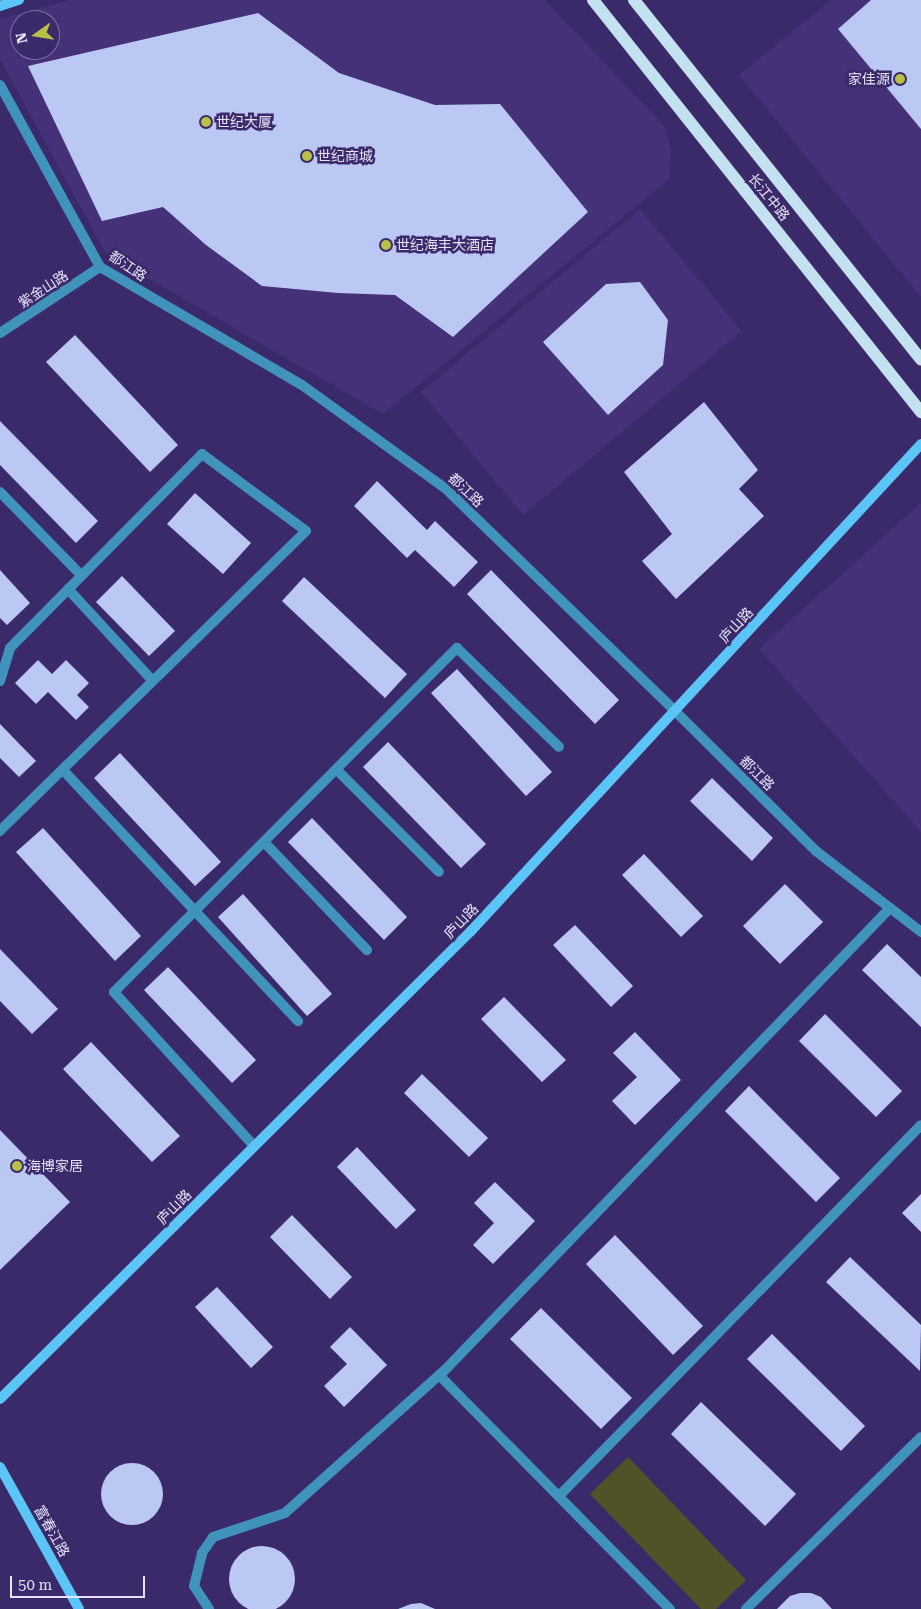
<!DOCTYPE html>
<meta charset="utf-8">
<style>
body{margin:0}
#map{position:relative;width:921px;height:1609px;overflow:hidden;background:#3b2a69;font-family:"Roboto Serif","Noto Sans SC",serif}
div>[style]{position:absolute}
.built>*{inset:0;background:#443177}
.green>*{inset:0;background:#505327}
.building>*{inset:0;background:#bbc8f4}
.round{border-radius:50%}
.street>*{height:10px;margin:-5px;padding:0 5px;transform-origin:5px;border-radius:5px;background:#4094bc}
.secondary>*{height:10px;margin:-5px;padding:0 5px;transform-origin:5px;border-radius:5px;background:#5bc5f8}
.primary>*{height:12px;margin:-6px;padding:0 6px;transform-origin:6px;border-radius:6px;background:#c3e1f1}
.dots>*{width:14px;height:14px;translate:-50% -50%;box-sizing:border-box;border:2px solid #3b2a69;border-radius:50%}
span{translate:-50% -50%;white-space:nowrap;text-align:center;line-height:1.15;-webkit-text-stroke:5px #3b2a69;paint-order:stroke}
.poi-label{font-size:14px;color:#e6e3fa}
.right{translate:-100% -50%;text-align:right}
.left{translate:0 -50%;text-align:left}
.street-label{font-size:14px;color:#e6e3fa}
.north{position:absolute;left:10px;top:10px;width:50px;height:50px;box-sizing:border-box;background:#3b2a69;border:1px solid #7f74a3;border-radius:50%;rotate:257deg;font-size:14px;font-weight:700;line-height:20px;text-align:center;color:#e6e3fa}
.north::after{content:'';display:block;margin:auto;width:18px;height:22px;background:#bac045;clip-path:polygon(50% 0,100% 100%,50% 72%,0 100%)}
.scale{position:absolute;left:10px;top:1576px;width:135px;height:22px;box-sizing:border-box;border:2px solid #e6e3fa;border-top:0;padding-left:6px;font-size:15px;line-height:18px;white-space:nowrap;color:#e6e3fa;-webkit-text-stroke:4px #3b2a69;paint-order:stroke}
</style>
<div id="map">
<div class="built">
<i style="clip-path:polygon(evenodd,70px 0,545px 0,664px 126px,671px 149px,669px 179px,383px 414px,106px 254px,0 59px,0 19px,70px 0,20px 20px,50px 20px,50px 50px,20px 50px,20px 20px)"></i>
<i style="clip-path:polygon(831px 0,921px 0,921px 297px,739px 75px)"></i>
<i style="clip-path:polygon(640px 209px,742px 331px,523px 515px,421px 392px)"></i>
<i style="clip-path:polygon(921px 503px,921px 832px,759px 649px)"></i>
</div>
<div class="green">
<i style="clip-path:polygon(628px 1457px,746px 1580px,716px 1609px,701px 1609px,590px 1494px)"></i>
</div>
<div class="building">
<i style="clip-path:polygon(871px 0,921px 0,921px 129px,838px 29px)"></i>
<i style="clip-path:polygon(258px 13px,339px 73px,435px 105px,500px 104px,588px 212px,453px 337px,395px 295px,338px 293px,262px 286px,206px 245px,163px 207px,102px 221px,28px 66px)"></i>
<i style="clip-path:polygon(640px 282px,668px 320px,663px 365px,608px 415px,543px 342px,606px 284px)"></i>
<i style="clip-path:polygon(75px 335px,178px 445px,150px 472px,46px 362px)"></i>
<i style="clip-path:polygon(704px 402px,758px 470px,739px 489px,764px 516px,676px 599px,642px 561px,672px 534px,624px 472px)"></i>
<i style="clip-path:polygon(0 421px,98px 521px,76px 543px,0 465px)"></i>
<i style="clip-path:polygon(377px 481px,427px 530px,435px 521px,478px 562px,454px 587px,415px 550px,407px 558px,354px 506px)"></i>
<i style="clip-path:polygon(195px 493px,251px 543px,223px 574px,167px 524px)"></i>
<i style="clip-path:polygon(0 570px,30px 603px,7px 625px,0 618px)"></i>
<i style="clip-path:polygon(491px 570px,619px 700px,595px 724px,467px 594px)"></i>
<i style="clip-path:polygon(122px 576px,175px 631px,149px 656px,96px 602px)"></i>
<i style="clip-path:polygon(304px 577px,407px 674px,385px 698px,282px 601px)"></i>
<i style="clip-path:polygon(38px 660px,52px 674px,66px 660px,89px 683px,77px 695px,89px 707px,76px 720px,48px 692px,36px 704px,15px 683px)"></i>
<i style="clip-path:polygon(457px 669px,552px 772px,526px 796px,431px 693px)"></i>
<i style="clip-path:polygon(0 724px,36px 761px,19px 777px,0 758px)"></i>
<i style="clip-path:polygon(388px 742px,486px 844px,461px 868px,363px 767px)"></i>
<i style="clip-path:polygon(120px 753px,221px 862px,195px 886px,94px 778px)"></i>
<i style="clip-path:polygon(712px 778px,773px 838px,752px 861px,690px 801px)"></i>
<i style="clip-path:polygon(312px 818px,407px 917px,384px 940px,288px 842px)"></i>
<i style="clip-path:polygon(43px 828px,141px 936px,115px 961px,16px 852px)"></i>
<i style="clip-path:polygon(644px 854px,703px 916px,681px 937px,622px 875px)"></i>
<i style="clip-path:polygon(785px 884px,823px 922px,780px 964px,743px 926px)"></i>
<i style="clip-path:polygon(243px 894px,332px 994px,307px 1016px,218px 917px)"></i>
<i style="clip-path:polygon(575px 925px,633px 986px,611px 1007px,553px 945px)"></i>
<i style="clip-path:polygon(887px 944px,921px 977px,921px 1027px,862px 970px)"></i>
<i style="clip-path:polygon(0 949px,58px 1009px,32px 1034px,0 1001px)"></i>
<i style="clip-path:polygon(168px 967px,256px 1060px,232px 1083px,144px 990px)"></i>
<i style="clip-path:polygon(504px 997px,566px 1060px,542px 1082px,481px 1019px)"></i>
<i style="clip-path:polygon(825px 1014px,902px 1091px,876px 1117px,799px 1041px)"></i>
<i style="clip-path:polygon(635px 1032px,681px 1080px,635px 1125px,612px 1101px,637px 1077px,613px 1053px)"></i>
<i style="clip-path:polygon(91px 1042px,180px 1136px,152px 1162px,63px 1069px)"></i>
<i style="clip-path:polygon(422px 1074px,488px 1138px,469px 1157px,404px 1093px)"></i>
<i style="clip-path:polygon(749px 1086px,840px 1178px,816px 1202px,725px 1111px)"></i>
<i style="clip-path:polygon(0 1130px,70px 1202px,0 1270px)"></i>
<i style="clip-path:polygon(357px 1147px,416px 1210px,396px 1229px,337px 1167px)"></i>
<i style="clip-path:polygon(495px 1182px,535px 1221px,493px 1264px,473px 1245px,494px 1223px,474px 1203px)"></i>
<i style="clip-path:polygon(921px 1194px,921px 1232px,902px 1213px)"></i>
<i style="clip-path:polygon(292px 1215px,352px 1277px,330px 1299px,270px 1237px)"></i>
<i style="clip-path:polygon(615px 1235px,703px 1326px,673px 1355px,586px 1264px)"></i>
<i style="clip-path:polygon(850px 1257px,921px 1325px,920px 1371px,826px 1282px)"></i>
<i style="clip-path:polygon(217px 1287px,273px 1347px,251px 1368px,195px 1307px)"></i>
<i style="clip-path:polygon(541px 1308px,632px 1398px,601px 1429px,510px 1339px)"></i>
<i style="clip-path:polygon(350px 1327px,387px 1365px,344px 1407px,324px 1386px,347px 1364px,330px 1347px)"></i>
<i style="clip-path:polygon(772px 1334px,865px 1426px,841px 1451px,747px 1359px)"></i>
<i style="clip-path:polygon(701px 1402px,796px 1494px,765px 1526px,671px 1434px)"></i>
<i class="round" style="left:101px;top:1463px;width:62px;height:62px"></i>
<i class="round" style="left:229px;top:1546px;width:66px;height:66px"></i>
<i style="clip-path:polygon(800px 1593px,811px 1593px,821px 1597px,832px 1609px,777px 1609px,790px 1596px)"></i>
<i style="clip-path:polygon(421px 1603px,435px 1609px,398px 1609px,411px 1604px)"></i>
</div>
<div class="street">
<i style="left:0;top:85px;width:208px;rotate:61.2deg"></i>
<i style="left:100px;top:267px;width:234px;rotate:30.3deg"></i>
<i style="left:302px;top:385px;width:176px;rotate:35.8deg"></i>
<i style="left:445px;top:488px;width:320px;rotate:44.1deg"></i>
<i style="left:675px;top:711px;width:199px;rotate:44.8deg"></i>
<i style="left:816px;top:851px;width:133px;rotate:37.6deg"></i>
<i style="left:0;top:333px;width:120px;rotate:-33.4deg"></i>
<i style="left:0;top:492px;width:117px;rotate:45.7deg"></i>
<i style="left:68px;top:589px;width:125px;rotate:47.3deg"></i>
<i style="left:0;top:681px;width:34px;rotate:-73deg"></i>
<i style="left:10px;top:648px;width:273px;rotate:-45.3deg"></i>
<i style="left:202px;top:454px;width:129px;rotate:36.5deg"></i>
<i style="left:306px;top:531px;width:429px;rotate:135.6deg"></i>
<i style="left:63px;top:770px;width:344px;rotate:46.9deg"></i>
<i style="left:337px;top:770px;width:144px;rotate:45deg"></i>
<i style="left:265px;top:843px;width:148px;rotate:46.4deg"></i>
<i style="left:254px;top:1146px;width:208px;rotate:-132.3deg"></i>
<i style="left:114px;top:992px;width:486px;rotate:-45.1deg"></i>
<i style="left:457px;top:648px;width:142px;rotate:44.1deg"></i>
<i style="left:439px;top:1375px;width:329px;rotate:45.4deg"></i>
<i style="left:559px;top:1496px;width:518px;rotate:-45.7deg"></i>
<i style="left:209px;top:1609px;width:27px;rotate:-123deg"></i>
<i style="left:194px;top:1586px;width:34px;rotate:-76deg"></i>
<i style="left:202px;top:1553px;width:19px;rotate:-55deg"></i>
<i style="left:213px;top:1537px;width:76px;rotate:-18.4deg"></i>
<i style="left:285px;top:1513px;width:213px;rotate:-41.8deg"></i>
<i style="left:444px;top:1371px;width:643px;rotate:-46.07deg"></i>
<i style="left:746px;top:1609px;width:245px;rotate:-44.5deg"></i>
</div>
<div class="secondary">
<i style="left:0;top:6px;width:20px;rotate:-18deg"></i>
<i style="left:0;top:1399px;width:664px;rotate:-44.82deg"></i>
<i style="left:471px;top:931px;width:663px;rotate:-47.26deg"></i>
<i style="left:0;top:1467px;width:162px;rotate:60.9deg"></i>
</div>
<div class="primary">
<i style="left:593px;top:0;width:527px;rotate:51.48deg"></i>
<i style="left:634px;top:0;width:460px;rotate:51.4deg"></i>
</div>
<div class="dots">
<i style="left:900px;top:79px;background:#bac045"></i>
<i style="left:206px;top:122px;background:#bac045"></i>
<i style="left:307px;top:156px;background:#bac045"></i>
<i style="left:386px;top:245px;background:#bac045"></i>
<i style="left:17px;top:1166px;background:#bac045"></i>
</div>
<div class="poi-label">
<span class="right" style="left:890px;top:79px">家佳源</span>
<span class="left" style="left:216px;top:122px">世纪大厦</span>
<span class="left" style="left:317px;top:156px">世纪商城</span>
<span class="left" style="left:396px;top:245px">世纪海丰大酒店</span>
<span class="left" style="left:27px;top:1166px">海博家居</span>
</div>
<div class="street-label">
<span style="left:769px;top:197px;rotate:51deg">长江中路</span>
<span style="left:128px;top:266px;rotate:34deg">都江路</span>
<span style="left:43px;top:289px;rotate:-33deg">紫金山路</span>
<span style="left:466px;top:490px;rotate:43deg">都江路</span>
<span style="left:736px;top:625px;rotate:-47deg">庐山路</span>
<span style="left:757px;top:773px;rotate:45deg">都江路</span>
<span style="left:461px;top:921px;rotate:-46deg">庐山路</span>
<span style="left:174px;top:1207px;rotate:-45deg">庐山路</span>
<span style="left:52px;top:1531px;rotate:61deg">富春江路</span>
</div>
<div class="north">N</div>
<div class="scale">50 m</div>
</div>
